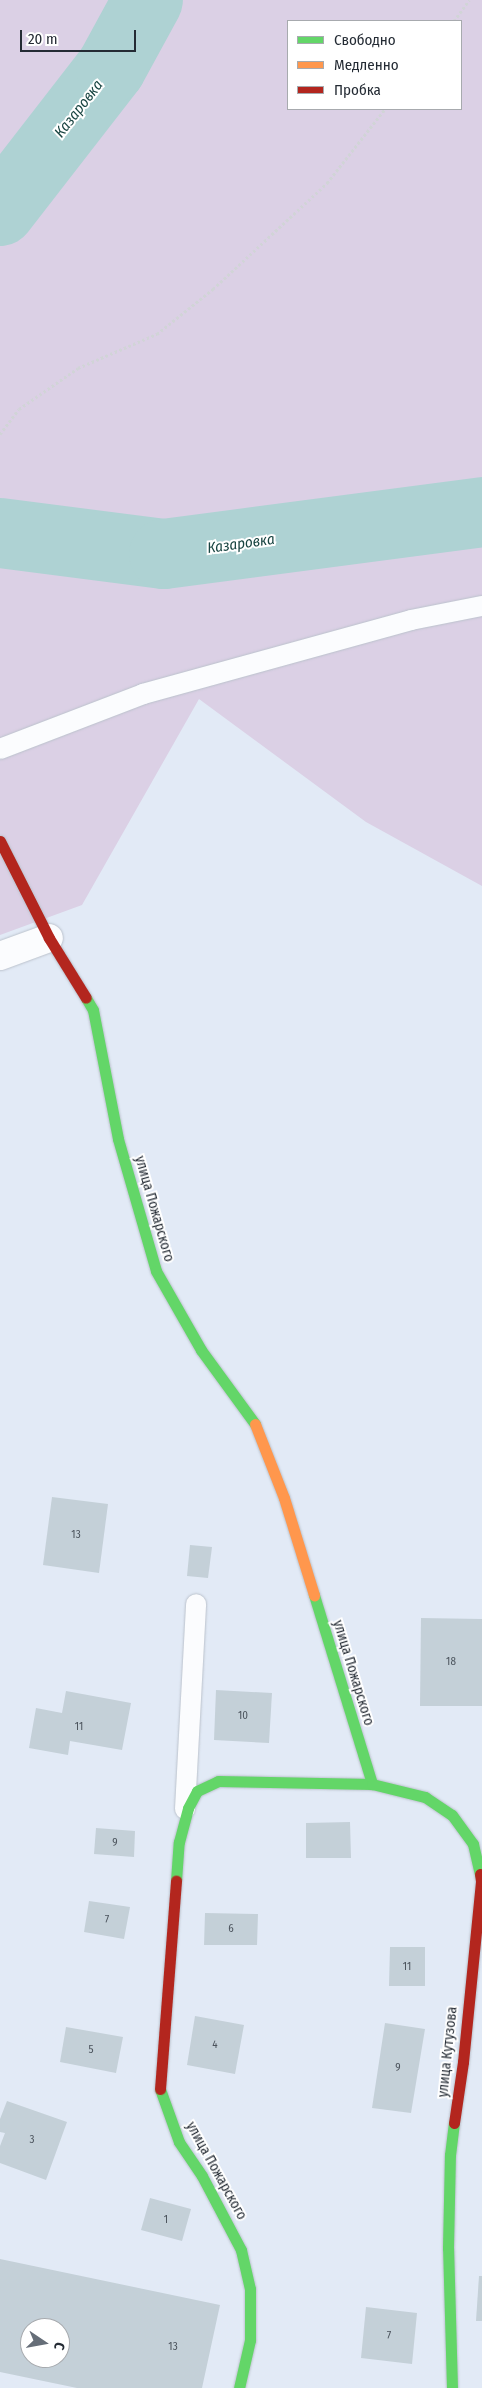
<!DOCTYPE html>
<meta charset="utf-8">
<style>
body{margin:0}
#map{position:relative;width:482px;height:2388px;overflow:hidden;background:#e2eaf6;font-family:"Fira Sans Condensed",sans-serif}
div>[style]{position:absolute}
.green>*{inset:0;background:#dbd0e5}
.river>*{height:70px;margin:-35px;padding:0 35px;transform-origin:35px;border-radius:35px;background:#aed2d3}
.building>*{inset:0;background:#c4d0d8}
.path>*{height:3px;margin-top:-1.5px;transform-origin:0;background:repeating-linear-gradient(90deg,#d1d4d7 0 2.5px,transparent 0 5px)}
.roads{filter:drop-shadow(0 0 1px #bbc2cc) drop-shadow(0 0 1px #bbc2cc)}
.lane>*{height:20px;margin:-10px;padding:0 10px;transform-origin:10px;border-radius:10px;background:#fbfcfe}
.street>*{height:28px;margin:-14px;padding:0 14px;transform-origin:14px;border-radius:14px;background:#fbfcfe}
.fast>*{height:11px;margin:-5.5px;padding:0 5.5px;transform-origin:5.5px;border-radius:5.5px;background:#63d668}
.slow>*{height:11px;margin:-5.5px;padding:0 5.5px;transform-origin:5.5px;border-radius:5.5px;background:#ff974d}
.jam>*{height:11px;margin:-5.5px;padding:0 5.5px;transform-origin:5.5px;border-radius:5.5px;background:#b3261e}
span{translate:-50% -50%;white-space:nowrap;text-align:center;line-height:1.15;-webkit-text-stroke:4px #fff;paint-order:stroke}
.number-label{font-size:11px;color:#4c545d}
.number-label span{-webkit-text-stroke-width:0}
.street-label{font-size:14px;color:#242b34}
.water-label{font-size:15px;color:#184441;font-style:italic}
.legend{position:absolute;left:287px;top:20px;width:175px;height:90px;box-sizing:border-box;background:#fff;border:1px solid #a7aaae;margin:0;padding:6px 9px;list-style:none;font-size:15px;color:#242b34}
.legend li{display:flex;align-items:center;gap:10px;height:25px}
.legend b{width:25px;border:1px solid #a7aaae}
.north{position:absolute;left:20px;top:2318px;width:50px;height:50px;box-sizing:border-box;background:#fff;border:1px solid #a7aaae;border-radius:50%;rotate:102deg;font-size:14px;font-weight:700;line-height:20px;text-align:center;color:#242b34}
.north::after{content:'';display:block;margin:auto;width:18px;height:22px;background:#666e78;clip-path:polygon(50% 0,100% 100%,50% 72%,0 100%)}
.scale{position:absolute;left:20px;top:30px;width:116px;height:22px;box-sizing:border-box;border:2px solid #242b34;border-top:0;padding-left:6px;font-size:15px;line-height:18px;white-space:nowrap;color:#242b34;-webkit-text-stroke:4px #fff;paint-order:stroke}
</style>
<div id="map">
<div class="green">
<i style="clip-path:polygon(evenodd,0 0,482px 0,482px 886px,366px 822px,199px 699px,82px 905px,0 935px,0 0,288px 21px,461px 21px,461px 109px,288px 109px,288px 21px)"></i>
</div>
<div class="river">
<i style="left:0;top:211px;width:181px;rotate:-52.2deg"></i>
<i style="left:111px;top:68px;width:77px;rotate:-61.4deg"></i>
<i style="left:0;top:533px;width:165px;rotate:7.3deg"></i>
<i style="left:164px;top:554px;width:321px;rotate:-7.5deg"></i>
</div>
<div class="building">
<i style="clip-path:polygon(52px 1497px,108px 1504px,99px 1573px,43px 1565px)"></i>
<i style="clip-path:polygon(190px 1545px,212px 1547px,208px 1578px,187px 1576px)"></i>
<i style="clip-path:polygon(421px 1618px,482px 1619px,482px 1706px,420px 1706px)"></i>
<i style="clip-path:polygon(216px 1690px,272px 1693px,269px 1743px,214px 1740px)"></i>
<i style="clip-path:polygon(66px 1691px,131px 1703px,122px 1750px,70px 1741px,68px 1755px,29px 1748px,36px 1708px,62px 1713px)"></i>
<i style="clip-path:polygon(350px 1822px,351px 1858px,306px 1858px,306px 1823px)"></i>
<i style="clip-path:polygon(96px 1828px,135px 1831px,134px 1857px,94px 1854px)"></i>
<i style="clip-path:polygon(89px 1901px,130px 1907px,124px 1939px,84px 1932px)"></i>
<i style="clip-path:polygon(205px 1913px,258px 1914px,257px 1945px,204px 1945px)"></i>
<i style="clip-path:polygon(390px 1947px,425px 1947px,425px 1986px,389px 1986px)"></i>
<i style="clip-path:polygon(195px 2016px,244px 2025px,235px 2074px,187px 2065px)"></i>
<i style="clip-path:polygon(385px 2023px,425px 2029px,411px 2113px,372px 2108px)"></i>
<i style="clip-path:polygon(66px 2027px,123px 2037px,116px 2073px,60px 2062px)"></i>
<i style="clip-path:polygon(7px 2101px,67px 2122px,46px 2180px,0 2163px,0 2146px,5px 2133px,0 2132px,0 2119px)"></i>
<i style="clip-path:polygon(150px 2198px,191px 2209px,182px 2241px,141px 2230px)"></i>
<i style="clip-path:polygon(evenodd,0 2259px,220px 2305px,202px 2388px,77px 2388px,0 2372px,0 2259px,30px 2328px,60px 2328px,60px 2358px,30px 2358px,30px 2328px)"></i>
<i style="clip-path:polygon(479px 2276px,482px 2276px,482px 2321px,476px 2321px)"></i>
<i style="clip-path:polygon(366px 2307px,417px 2313px,412px 2364px,361px 2358px)"></i>
</div>
<div class="path">
<i style="left:454px;top:21px;width:26px;rotate:-54deg"></i>
<i style="left:0;top:434px;width:31px;rotate:-53deg"></i>
<i style="left:19px;top:409px;width:72px;rotate:-34.8deg"></i>
<i style="left:78px;top:368px;width:86px;rotate:-23.3deg"></i>
<i style="left:157px;top:334px;width:72px;rotate:-38.8deg"></i>
<i style="left:213px;top:289px;width:156px;rotate:-42.9deg"></i>
<i style="left:327px;top:183px;width:94px;rotate:-51.9deg"></i>
</div>
<div class="roads">
<div class="lane">
<i style="left:0;top:749px;width:153px;rotate:-21deg"></i>
<i style="left:143px;top:694px;width:278px;rotate:-15.4deg"></i>
<i style="left:411px;top:620px;width:72px;rotate:-11.2deg"></i>
<i style="left:185px;top:1809px;width:205px;rotate:-86.9deg"></i>
</div>
<div class="street">
<i style="left:0;top:956px;width:52px;rotate:-20.2deg"></i>
</div>
<div class="fast">
<i style="left:86px;top:998px;width:14px;rotate:60deg"></i>
<i style="left:93px;top:1010px;width:131px;rotate:79deg"></i>
<i style="left:118px;top:1139px;width:137px;rotate:73.9deg"></i>
<i style="left:156px;top:1271px;width:91px;rotate:60.3deg"></i>
<i style="left:201px;top:1350px;width:92px;rotate:53.9deg"></i>
<i style="left:314px;top:1595px;width:198px;rotate:72.9deg"></i>
<i style="left:176px;top:1881px;width:39px;rotate:-86deg"></i>
<i style="left:179px;top:1842px;width:35px;rotate:-75deg"></i>
<i style="left:188px;top:1808px;width:19px;rotate:-62deg"></i>
<i style="left:197px;top:1791px;width:23px;rotate:-25deg"></i>
<i style="left:218px;top:1781px;width:154px;rotate:1.1deg"></i>
<i style="left:372px;top:1784px;width:55px;rotate:13.8deg"></i>
<i style="left:425px;top:1797px;width:32px;rotate:34deg"></i>
<i style="left:452px;top:1815px;width:36px;rotate:54deg"></i>
<i style="left:473px;top:1844px;width:31px;rotate:77deg"></i>
<i style="left:160px;top:2089px;width:56px;rotate:70.3deg"></i>
<i style="left:179px;top:2142px;width:41px;rotate:55.9deg"></i>
<i style="left:202px;top:2176px;width:84px;rotate:62.2deg"></i>
<i style="left:241px;top:2250px;width:40px;rotate:77deg"></i>
<i style="left:250px;top:2289px;width:51px;rotate:90deg"></i>
<i style="left:250px;top:2340px;width:49px;rotate:102.9deg"></i>
<i style="left:452px;top:2388px;width:140px;rotate:-91.6deg"></i>
<i style="left:448px;top:2248px;width:93px;rotate:-88.8deg"></i>
<i style="left:450px;top:2155px;width:32px;rotate:-83deg"></i>
</div>
<div class="slow">
<i style="left:255px;top:1424px;width:79px;rotate:68.6deg"></i>
<i style="left:284px;top:1498px;width:102px;rotate:72.8deg"></i>
</div>
<div class="jam">
<i style="left:0;top:841px;width:109px;rotate:63.2deg"></i>
<i style="left:49px;top:938px;width:70px;rotate:58.3deg"></i>
<i style="left:160px;top:2089px;width:209px;rotate:-85.6deg"></i>
<i style="left:454px;top:2123px;width:62px;rotate:-81.6deg"></i>
<i style="left:463px;top:2062px;width:182px;rotate:-84.3deg"></i>
<i style="left:481px;top:1881px;width:7px;rotate:-98deg"></i>
</div>
</div>
<div class="number-label">
<span style="left:76px;top:1535px">13</span>
<span style="left:451px;top:1662px">18</span>
<span style="left:243px;top:1716px">10</span>
<span style="left:79px;top:1727px">11</span>
<span style="left:115px;top:1843px">9</span>
<span style="left:107px;top:1920px">7</span>
<span style="left:231px;top:1929px">6</span>
<span style="left:407px;top:1967px">11</span>
<span style="left:215px;top:2045px">4</span>
<span style="left:91px;top:2050px">5</span>
<span style="left:398px;top:2068px">9</span>
<span style="left:32px;top:2140px">3</span>
<span style="left:166px;top:2220px">1</span>
<span style="left:389px;top:2336px">7</span>
<span style="left:173px;top:2347px">13</span>
</div>
<div class="street-label">
<span style="left:154px;top:1209px;rotate:74deg">улица Пожарского</span>
<span style="left:353px;top:1673px;rotate:73deg">улица Пожарского</span>
<span style="left:448px;top:2052px;rotate:-84deg">улица Кутузова</span>
<span style="left:216px;top:2171px;rotate:61deg">улица Пожарского</span>
</div>
<div class="water-label">
<span style="left:79px;top:109px;rotate:-52deg">Казаровка</span>
<span style="left:241px;top:544px;rotate:-8deg">Казаровка</span>
</div>
<ul class="legend">
<li><b style="height:6px;background:#63d668"></b>Свободно</li>
<li><b style="height:6px;background:#ff974d"></b>Медленно</li>
<li><b style="height:6px;background:#b3261e"></b>Пробка</li>
</ul>
<div class="north">С</div>
<div class="scale">20 m</div>
</div>
